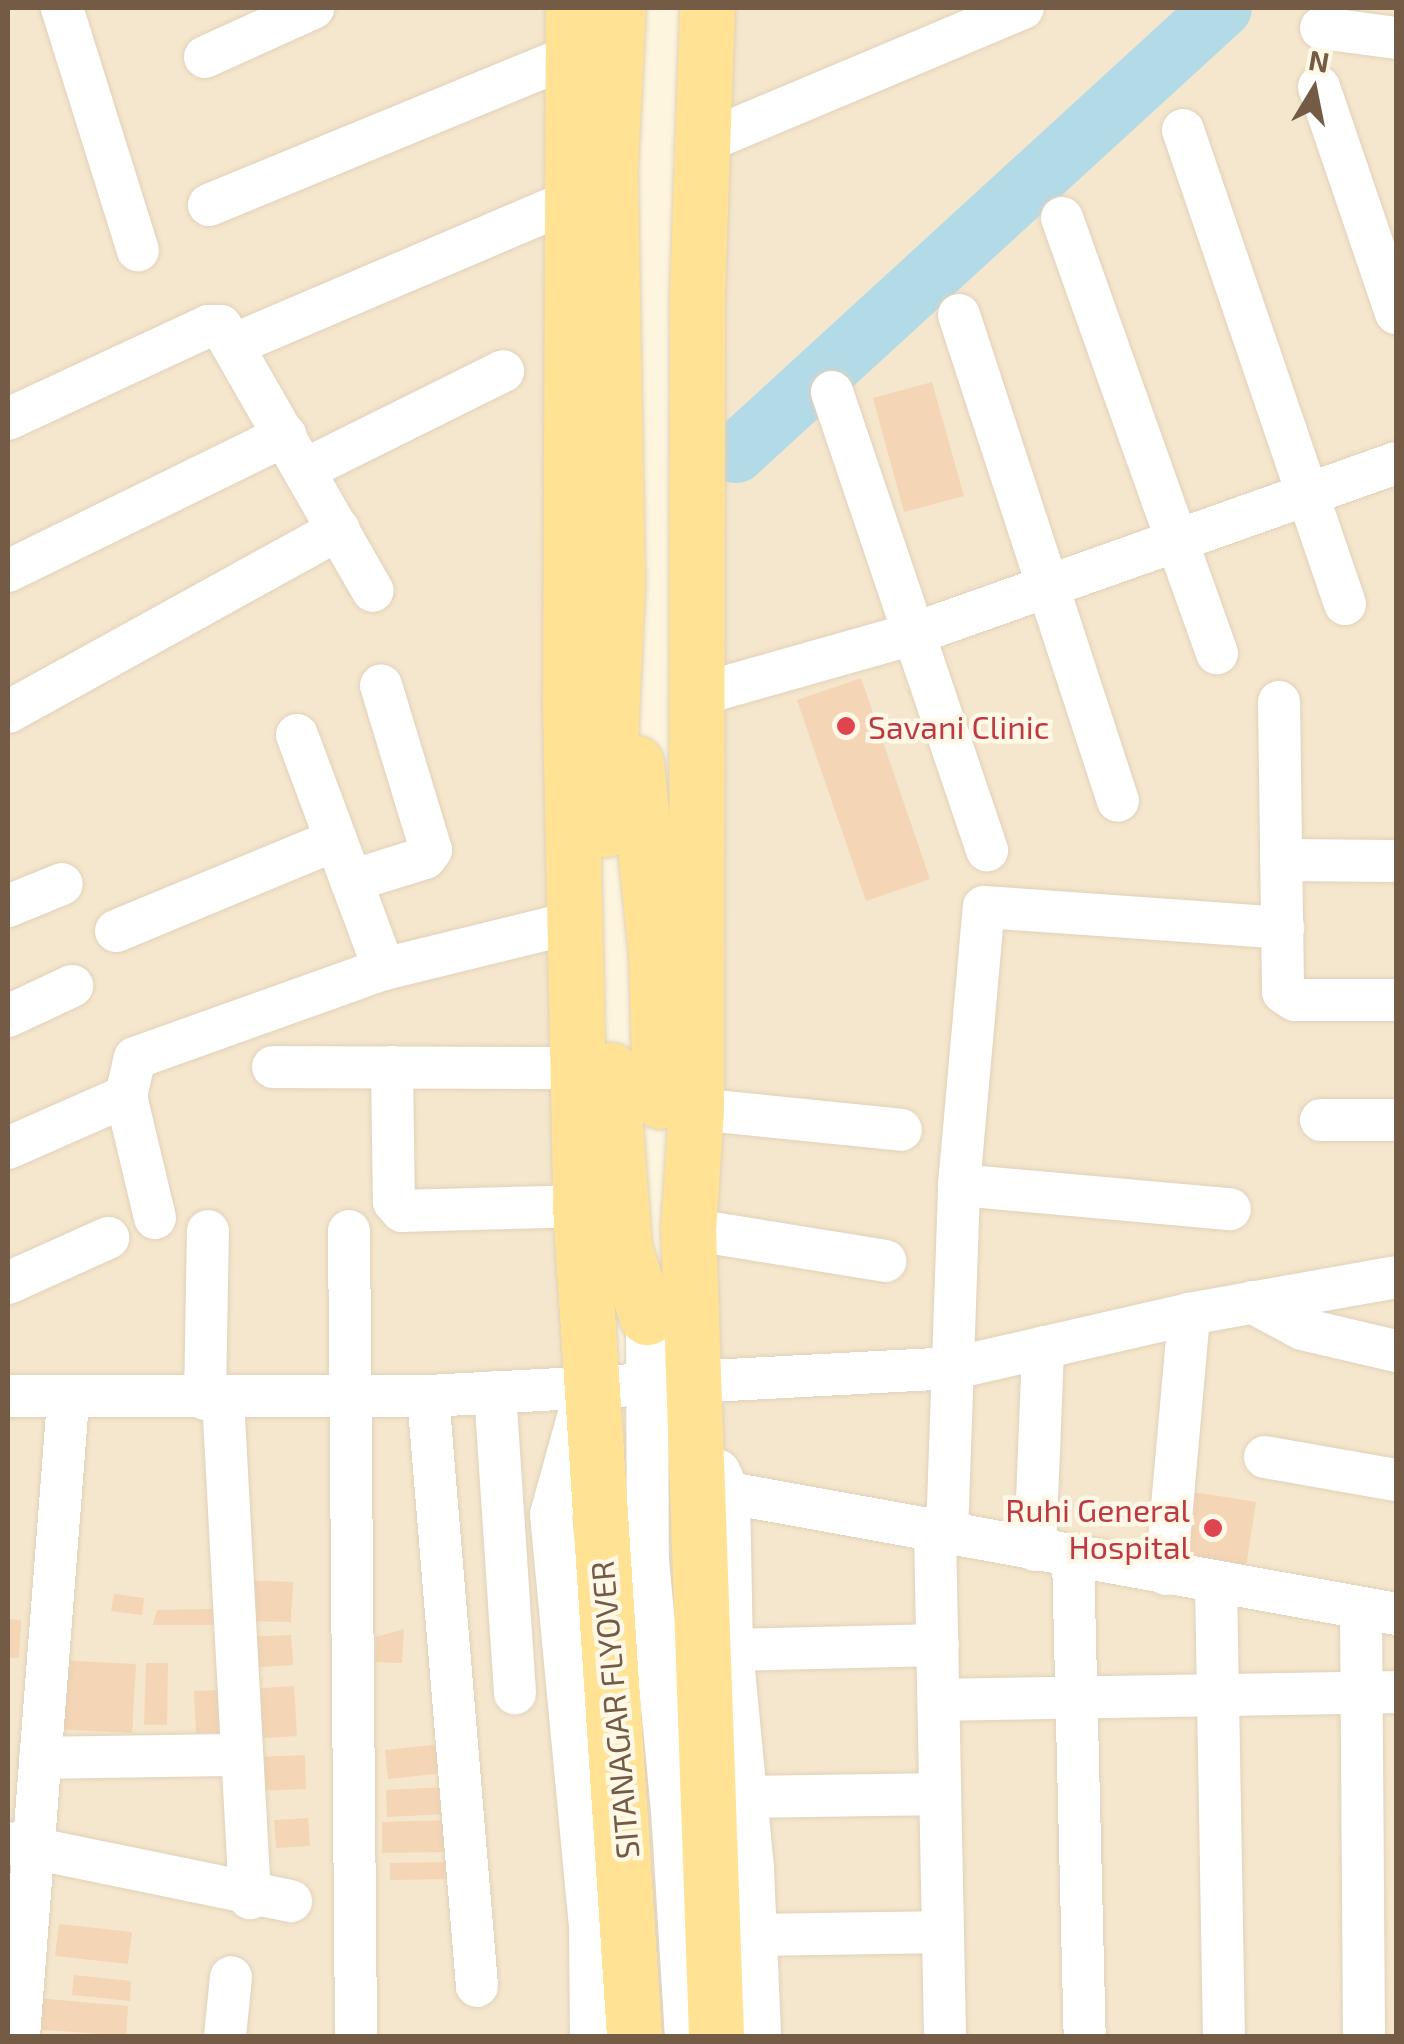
<!DOCTYPE html>
<style>
body{margin:0}
#map{position:relative;width:1404px;height:2044px;overflow:hidden;background:#fdf5de;font-family:"Exo 2",sans-serif}
div>[style]{position:absolute}
.residential>*{inset:0;background:#f5e7cd}
.river>*{height:60px;margin:-30px;padding:0 30px;transform-origin:30px;border-radius:30px;background:#b3dae7}
.building>*{inset:0;background:#f4d5b5}
.roads{filter:drop-shadow(0 0 2px #e1d1ba) drop-shadow(0 0 2px #e1d1ba)}
.minor>*{height:42px;margin:-21px;padding:0 21px;transform-origin:21px;border-radius:21px;background:#fff}
.major>*{height:55px;margin:-27.5px;padding:0 27.5px;transform-origin:27.5px;border-radius:27.5px;background:#ffe294}
.dots>*{width:28px;height:28px;translate:-50% -50%;box-sizing:border-box;border:5px solid #fff8e6;border-radius:50%}
span{translate:-50% -50%;white-space:nowrap;text-align:center;line-height:1.15;-webkit-text-stroke:9px #fff8e6;paint-order:stroke}
.health-label{font-size:32px;color:#be3a42}
.left{translate:0 -50%;text-align:left}
.right{translate:-100% -50%;text-align:right}
.street-label{font-size:32px;color:#745b46}
.frame{position:absolute;inset:0;border:10px solid #745b46;pointer-events:none}
.north{position:absolute;left:1264px;top:40px;width:100px;height:100px;-webkit-text-stroke:8px #fff8e6;paint-order:stroke;rotate:10deg;font-size:28px;font-weight:700;line-height:40px;text-align:center;color:#745b46}
.north::after{content:'';display:block;margin:auto;width:35px;height:45px;background:#745b46;clip-path:polygon(50% 0,100% 100%,50% 72%,0 100%)}
</style>
<div id="map">
<div class="residential">
<i style="clip-path:polygon(8px 8px,557px 8px,578px 1375px,541px 1506px,581px 2036px,8px 2036px)"></i>
<i style="clip-path:polygon(716px 8px,1396px 8px,1396px 1271px,942px 1362px,720px 1372px,698px 1218px)"></i>
<i style="clip-path:polygon(1396px 1284px,1396px 2036px,766px 2036px,695px 1402px)"></i>
</div>
<div class="river">
<i style="left:736px;top:453px;width:659px;rotate:-42.48deg"></i>
</div>
<div class="building">
<i style="clip-path:polygon(932px 382px,964px 496px,904px 512px,873px 398px)"></i>
<i style="clip-path:polygon(861px 678px,930px 879px,866px 901px,797px 700px)"></i>
<i style="clip-path:polygon(1187px 1491px,1256px 1502px,1246px 1566px,1176px 1555px)"></i>
<i style="clip-path:polygon(244px 1580px,293px 1582px,291px 1622px,242px 1621px)"></i>
<i style="clip-path:polygon(114px 1594px,144px 1598px,142px 1615px,111px 1611px)"></i>
<i style="clip-path:polygon(212px 1609px,213px 1625px,153px 1625px,157px 1610px)"></i>
<i style="clip-path:polygon(8px 1619px,21px 1620px,19px 1658px,8px 1658px)"></i>
<i style="clip-path:polygon(404px 1629px,402px 1663px,375px 1662px,376px 1637px)"></i>
<i style="clip-path:polygon(291px 1635px,293px 1665px,246px 1668px,244px 1637px)"></i>
<i style="clip-path:polygon(57px 1660px,136px 1664px,132px 1733px,53px 1729px)"></i>
<i style="clip-path:polygon(146px 1663px,168px 1663px,167px 1725px,144px 1725px)"></i>
<i style="clip-path:polygon(294px 1686px,297px 1736px,248px 1739px,245px 1689px)"></i>
<i style="clip-path:polygon(219px 1690px,221px 1733px,196px 1733px,194px 1691px)"></i>
<i style="clip-path:polygon(441px 1744px,444px 1773px,388px 1779px,385px 1750px)"></i>
<i style="clip-path:polygon(305px 1755px,306px 1789px,254px 1791px,253px 1757px)"></i>
<i style="clip-path:polygon(446px 1787px,448px 1814px,387px 1817px,386px 1790px)"></i>
<i style="clip-path:polygon(308px 1818px,310px 1846px,276px 1848px,274px 1820px)"></i>
<i style="clip-path:polygon(450px 1820px,451px 1852px,382px 1853px,382px 1822px)"></i>
<i style="clip-path:polygon(450px 1862px,451px 1879px,390px 1880px,390px 1863px)"></i>
<i style="clip-path:polygon(59px 1924px,132px 1932px,128px 1964px,55px 1956px)"></i>
<i style="clip-path:polygon(74px 1975px,131px 1981px,130px 2001px,72px 1995px)"></i>
<i style="clip-path:polygon(36px 1998px,128px 2006px,126px 2036px,33px 2029px)"></i>
</div>
<div class="roads">
<div class="minor">
<i style="left:62px;top:8px;width:254px;rotate:72.6deg"></i>
<i style="left:1321px;top:28px;width:76px;rotate:7.6deg"></i>
<i style="left:205px;top:57px;width:119px;rotate:-24.4deg"></i>
<i style="left:1319px;top:87px;width:239px;rotate:71.2deg"></i>
<i style="left:1183px;top:130px;width:501px;rotate:71.13deg"></i>
<i style="left:702px;top:143px;width:348px;rotate:-22.8deg"></i>
<i style="left:209px;top:205px;width:394px;rotate:-22.4deg"></i>
<i style="left:1062px;top:218px;width:462px;rotate:70.4deg"></i>
<i style="left:959px;top:315px;width:511px;rotate:71.88deg"></i>
<i style="left:235px;top:344px;width:365px;rotate:-23.1deg"></i>
<i style="left:832px;top:392px;width:484px;rotate:71.3deg"></i>
<i style="left:8px;top:419px;width:221px;rotate:-24.9deg"></i>
<i style="left:208px;top:326px;width:13px"></i>
<i style="left:221px;top:326px;width:305px;rotate:60.2deg"></i>
<i style="left:306px;top:469px;width:220px;rotate:-26.4deg"></i>
<i style="left:8px;top:571px;width:309px;rotate:-26.1deg"></i>
<i style="left:697px;top:695px;width:228px;rotate:-15.8deg"></i>
<i style="left:916px;top:633px;width:509px;rotate:-19.5deg"></i>
<i style="left:1279px;top:702px;width:290px;rotate:89.2deg"></i>
<i style="left:1283px;top:992px;width:14px;rotate:34deg"></i>
<i style="left:1295px;top:1000px;width:101px"></i>
<i style="left:8px;top:712px;width:378px;rotate:-28.9deg"></i>
<i style="left:297px;top:735px;width:250px;rotate:69.6deg"></i>
<i style="left:1281px;top:860px;width:115px;rotate:0.5deg"></i>
<i style="left:351px;top:881px;width:77px;rotate:-17.3deg"></i>
<i style="left:425px;top:858px;width:10px;rotate:-53deg"></i>
<i style="left:431px;top:850px;width:172px;rotate:-106.9deg"></i>
<i style="left:8px;top:906px;width:58px;rotate:-22.2deg"></i>
<i style="left:116px;top:931px;width:238px;rotate:-22.5deg"></i>
<i style="left:8px;top:1016px;width:71px;rotate:-25.1deg"></i>
<i style="left:273px;top:1067px;width:305px;rotate:0.2deg"></i>
<i style="left:392px;top:1067px;width:135px;rotate:89.2deg"></i>
<i style="left:394px;top:1202px;width:12px;rotate:48deg"></i>
<i style="left:402px;top:1211px;width:178px;rotate:-1.6deg"></i>
<i style="left:696px;top:1109px;width:206px;rotate:5.8deg"></i>
<i style="left:1321px;top:1120px;width:75px"></i>
<i style="left:8px;top:1148px;width:129px;rotate:-23.8deg"></i>
<i style="left:959px;top:1185px;width:272px;rotate:5.1deg"></i>
<i style="left:155px;top:1218px;width:125px;rotate:-103.4deg"></i>
<i style="left:126px;top:1096px;width:39px;rotate:-77deg"></i>
<i style="left:135px;top:1058px;width:264px;rotate:-19.7deg"></i>
<i style="left:384px;top:969px;width:197px;rotate:-13.8deg"></i>
<i style="left:688px;top:1229px;width:200px;rotate:9.2deg"></i>
<i style="left:349px;top:1231px;width:805px;rotate:89.5deg"></i>
<i style="left:8px;top:1283px;width:110px;rotate:-24.2deg"></i>
<i style="left:1252px;top:1302px;width:57px;rotate:28.4deg"></i>
<i style="left:1302px;top:1329px;width:97px;rotate:13.2deg"></i>
<i style="left:647px;top:1317px;width:244px;rotate:89.8deg"></i>
<i style="left:648px;top:1561px;width:249px;rotate:84.5deg"></i>
<i style="left:672px;top:1809px;width:227px;rotate:86.5deg"></i>
<i style="left:495px;top:1392px;width:302px;rotate:86.2deg"></i>
<i style="left:8px;top:1396px;width:420px"></i>
<i style="left:428px;top:1396px;width:527px;rotate:-3.05deg"></i>
<i style="left:954px;top:1368px;width:241px;rotate:-12.9deg"></i>
<i style="left:1189px;top:1314px;width:210px;rotate:-10.1deg"></i>
<i style="left:428px;top:1396px;width:592px;rotate:85.25deg"></i>
<i style="left:205px;top:1399px;width:168px;rotate:-89deg"></i>
<i style="left:223px;top:1399px;width:500px;rotate:86.9deg"></i>
<i style="left:583px;top:1399px;width:119px;rotate:105.5deg"></i>
<i style="left:551px;top:1514px;width:415px;rotate:84.6deg"></i>
<i style="left:590px;top:1927px;width:109px;rotate:89.5deg"></i>
<i style="left:1265px;top:1457px;width:133px;rotate:10deg"></i>
<i style="left:719px;top:1471px;width:24px;rotate:66deg"></i>
<i style="left:729px;top:1493px;width:157px;rotate:88.9deg"></i>
<i style="left:732px;top:1650px;width:219px;rotate:84.5deg"></i>
<i style="left:753px;top:1868px;width:168px;rotate:87.6deg"></i>
<i style="left:729px;top:1493px;width:678px;rotate:10.28deg"></i>
<i style="left:935px;top:1532px;width:504px;rotate:88.86deg"></i>
<i style="left:947px;top:1534px;width:349px;rotate:-88deg"></i>
<i style="left:959px;top:1185px;width:279px;rotate:-84.9deg"></i>
<i style="left:984px;top:907px;width:300px;rotate:4deg"></i>
<i style="left:1035px;top:1550px;width:203px;rotate:-87.7deg"></i>
<i style="left:1073px;top:1557px;width:479px;rotate:88.6deg"></i>
<i style="left:1166px;top:1574px;width:261px;rotate:-84.9deg"></i>
<i style="left:1216px;top:1582px;width:454px;rotate:89deg"></i>
<i style="left:1361px;top:1608px;width:428px;rotate:89.6deg"></i>
<i style="left:732px;top:1650px;width:206px;rotate:-1.4deg"></i>
<i style="left:939px;top:1700px;width:457px;rotate:-1deg"></i>
<i style="left:40px;top:1758px;width:202px;rotate:-0.9deg"></i>
<i style="left:747px;top:1797px;width:193px;rotate:-0.9deg"></i>
<i style="left:8px;top:1843px;width:289px;rotate:11.6deg"></i>
<i style="left:756px;top:1935px;width:187px;rotate:-0.9deg"></i>
<i style="left:19px;top:2036px;width:638px;rotate:-85.59deg"></i>
<i style="left:225px;top:2036px;width:59px;rotate:-84.2deg"></i>
</div>
<div class="major">
<i style="left:573px;top:8px;width:701px;rotate:90.25deg"></i>
<i style="left:570px;top:709px;width:497px;rotate:88.8deg"></i>
<i style="left:580px;top:1206px;width:832px;rotate:86.28deg"></i>
<i style="left:707px;top:8px;width:286px;rotate:92deg"></i>
<i style="left:697px;top:294px;width:815px;rotate:90.07deg"></i>
<i style="left:696px;top:1109px;width:120px;rotate:93.8deg"></i>
<i style="left:688px;top:1229px;width:807px;rotate:88.01deg"></i>
<i style="left:636px;top:763px;width:191px;rotate:84deg"></i>
<i style="left:656px;top:953px;width:148px;rotate:88.5deg"></i>
<i style="left:606px;top:829px;width:246px;rotate:-87.4deg"></i>
<i style="left:617px;top:583px;width:419px;rotate:-91deg"></i>
<i style="left:610px;top:164px;width:156px;rotate:-87.1deg"></i>
<i style="left:611px;top:1070px;width:178px;rotate:85.8deg"></i>
<i style="left:624px;top:1248px;width:73px;rotate:71.6deg"></i>
</div>
</div>
<div class="dots">
<i style="left:846px;top:726px;background:#e0444e"></i>
<i style="left:1213px;top:1528px;background:#e0444e"></i>
</div>
<div class="health-label">
<span class="left" style="left:868px;top:726px">Savani Clinic</span>
<span class="right" style="left:1190px;top:1528px">Ruhi General<br>Hospital</span>
</div>
<div class="street-label">
<span style="left:614px;top:1710px;rotate:-95deg">SITANAGAR FLYOVER</span>
</div>
<div class="frame"></div>
<div class="north">N</div>
</div>
